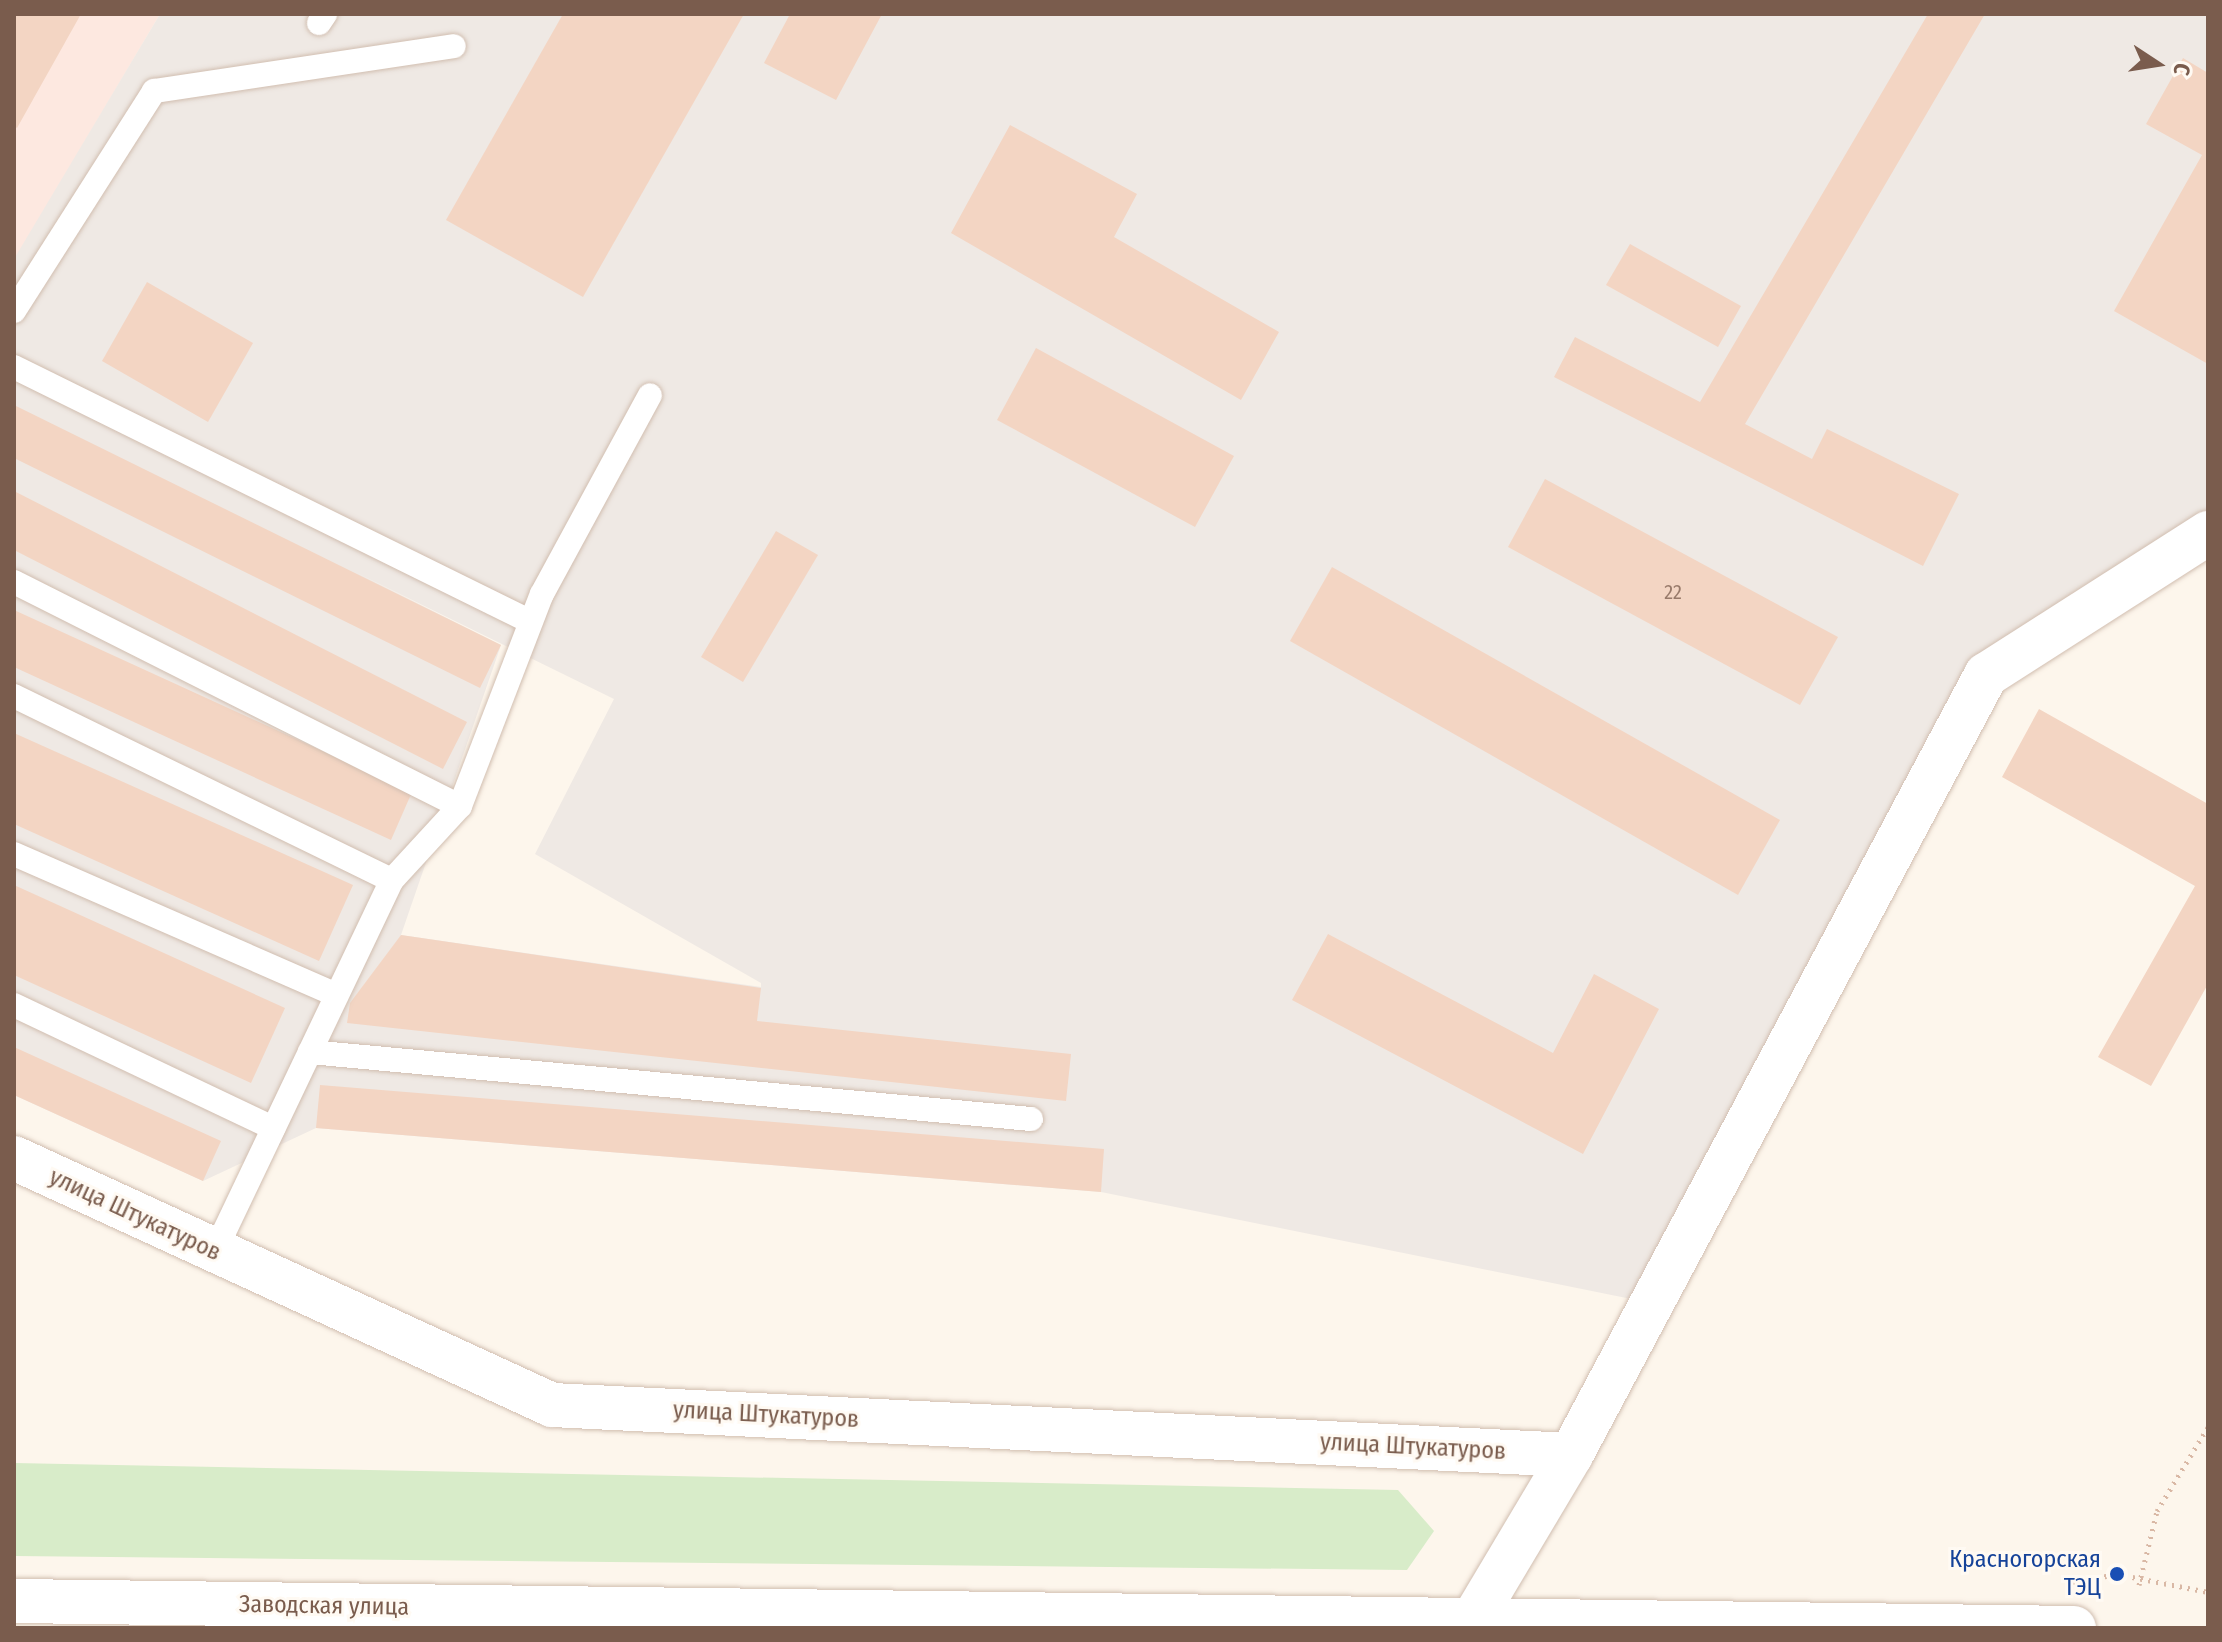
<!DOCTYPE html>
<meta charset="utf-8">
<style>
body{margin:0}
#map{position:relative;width:2222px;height:1642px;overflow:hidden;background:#fdf6ec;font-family:"Fira Sans Condensed",sans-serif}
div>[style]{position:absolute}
.commercial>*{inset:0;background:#fde8e0}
.industrial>*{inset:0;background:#efe9e4}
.green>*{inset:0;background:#d8ecc9}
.building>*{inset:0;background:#f3d5c3}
.path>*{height:5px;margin-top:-2.5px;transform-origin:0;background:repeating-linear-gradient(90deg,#d9b8a5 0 2px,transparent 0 8px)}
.roads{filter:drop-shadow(0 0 2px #d1beb0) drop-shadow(0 0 2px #d1beb0)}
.lane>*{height:24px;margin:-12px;padding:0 12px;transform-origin:12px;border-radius:12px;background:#fff}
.street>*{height:44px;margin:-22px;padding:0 22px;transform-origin:22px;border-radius:22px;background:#fff}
.secondary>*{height:44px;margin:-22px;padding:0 22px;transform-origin:22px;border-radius:22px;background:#fff}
.dots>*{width:22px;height:22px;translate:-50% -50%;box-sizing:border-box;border:4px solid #fffaf3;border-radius:50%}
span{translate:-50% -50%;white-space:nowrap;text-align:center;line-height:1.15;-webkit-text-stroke:6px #fffaf3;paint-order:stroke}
.number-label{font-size:20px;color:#987a6a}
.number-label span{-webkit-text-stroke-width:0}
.street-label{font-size:24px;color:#7a5c4d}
.transit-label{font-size:24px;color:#164399}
.right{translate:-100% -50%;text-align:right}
.frame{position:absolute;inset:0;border:16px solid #7a5c4d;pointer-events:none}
.north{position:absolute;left:2118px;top:24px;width:80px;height:80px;-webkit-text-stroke:6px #fffaf3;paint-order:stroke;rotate:102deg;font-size:22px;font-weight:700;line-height:32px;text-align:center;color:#7a5c4d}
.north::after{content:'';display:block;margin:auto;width:28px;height:36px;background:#7a5c4d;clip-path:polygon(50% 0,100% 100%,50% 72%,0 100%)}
</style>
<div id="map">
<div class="commercial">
<i style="clip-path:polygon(14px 14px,160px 14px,14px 261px)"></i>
</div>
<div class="industrial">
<i style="clip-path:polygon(evenodd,160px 14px,2208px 14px,2208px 533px,1986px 675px,1651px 1303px,1101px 1192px,316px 1128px,203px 1181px,14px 1095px,14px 259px,160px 14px,353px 571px,614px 699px,535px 854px,761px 983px,761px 987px,401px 935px,501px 645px,353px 571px)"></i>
</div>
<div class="green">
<i style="clip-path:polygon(14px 1463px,1398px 1490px,1434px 1531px,1407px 1570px,14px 1556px)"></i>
</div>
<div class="building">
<i style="clip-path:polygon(14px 14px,81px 14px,17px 128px,14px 126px)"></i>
<i style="clip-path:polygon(563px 14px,744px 14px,583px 297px,446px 220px)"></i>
<i style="clip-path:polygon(790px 14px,882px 14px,836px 100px,764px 63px)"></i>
<i style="clip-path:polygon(1928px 14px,1985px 14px,1745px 424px,1812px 459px,1827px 429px,1959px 494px,1923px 566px,1554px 377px,1575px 337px,1700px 402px)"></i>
<i style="clip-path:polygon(2183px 58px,2208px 73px,2208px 364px,2114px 311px,2202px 155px,2146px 124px)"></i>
<i style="clip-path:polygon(1010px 125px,1137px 194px,1114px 237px,1279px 332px,1241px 400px,951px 233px)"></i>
<i style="clip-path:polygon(1630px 244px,1741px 306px,1718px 347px,1606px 285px)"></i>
<i style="clip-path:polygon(147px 282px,253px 343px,208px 422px,102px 361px)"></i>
<i style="clip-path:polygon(1036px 348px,1234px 456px,1195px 527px,997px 420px)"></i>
<i style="clip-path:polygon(14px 405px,501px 645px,480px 688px,14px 458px)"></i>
<i style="clip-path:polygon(1545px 479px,1838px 637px,1800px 705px,1508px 547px)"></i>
<i style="clip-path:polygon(14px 491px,467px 722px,443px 769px,14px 550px)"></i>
<i style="clip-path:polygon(776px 531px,818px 555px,743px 682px,701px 657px)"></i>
<i style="clip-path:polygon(1332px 567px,1780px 820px,1738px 895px,1290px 641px)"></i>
<i style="clip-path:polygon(14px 610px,412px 792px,391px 840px,14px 667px)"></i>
<i style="clip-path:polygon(2039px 709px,2208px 804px,2208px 984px,2151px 1086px,2098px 1057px,2195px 886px,2002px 777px)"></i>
<i style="clip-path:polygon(14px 733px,353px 885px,319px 961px,14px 824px)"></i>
<i style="clip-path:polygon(14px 885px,285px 1008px,251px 1083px,14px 975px)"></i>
<i style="clip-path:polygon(1328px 934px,1553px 1053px,1594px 974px,1659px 1009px,1583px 1154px,1292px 1000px)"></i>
<i style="clip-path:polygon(401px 935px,761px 988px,757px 1021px,1071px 1054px,1066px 1101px,347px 1023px,350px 1003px)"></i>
<i style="clip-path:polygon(14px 1047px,221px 1141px,203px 1181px,14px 1095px)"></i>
<i style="clip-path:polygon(320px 1085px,1104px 1149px,1101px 1192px,316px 1128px)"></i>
</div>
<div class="path">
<i style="left:2073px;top:1582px;width:45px;rotate:-10.3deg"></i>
<i style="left:2117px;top:1574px;width:93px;rotate:11.2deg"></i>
<i style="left:2139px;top:1585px;width:76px;rotate:-76.3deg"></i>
<i style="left:2157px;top:1511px;width:98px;rotate:-58.7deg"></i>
</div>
<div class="roads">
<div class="lane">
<i style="left:319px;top:23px;width:11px;rotate:-56deg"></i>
<i style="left:14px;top:311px;width:261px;rotate:-57.5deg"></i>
<i style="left:154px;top:91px;width:303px;rotate:-8.5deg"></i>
<i style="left:14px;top:367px;width:576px;rotate:26.25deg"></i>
<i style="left:14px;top:582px;width:499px;rotate:26.7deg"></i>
<i style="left:14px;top:696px;width:420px;rotate:26deg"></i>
<i style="left:14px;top:854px;width:352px;rotate:23.6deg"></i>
<i style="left:14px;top:1005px;width:287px;rotate:25.4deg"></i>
<i style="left:310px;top:1052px;width:724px;rotate:5.31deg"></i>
<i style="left:214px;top:1253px;width:413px;rotate:-64.5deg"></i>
<i style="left:392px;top:880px;width:100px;rotate:-47.4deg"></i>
<i style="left:460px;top:806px;width:227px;rotate:-68.9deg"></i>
<i style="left:542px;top:594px;width:226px;rotate:-61.5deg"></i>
</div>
<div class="street">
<i style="left:14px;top:1158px;width:592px;rotate:24.66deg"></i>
<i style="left:552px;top:1405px;width:1020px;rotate:2.81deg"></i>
<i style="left:1475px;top:1616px;width:187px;rotate:-59.2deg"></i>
<i style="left:1571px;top:1455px;width:884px;rotate:-61.98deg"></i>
<i style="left:1986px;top:675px;width:264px;rotate:-32.6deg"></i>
</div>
<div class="secondary">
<i style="left:14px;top:1601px;width:2060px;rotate:0.75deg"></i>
</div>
</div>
<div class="dots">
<i style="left:2117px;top:1574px;background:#1a4fb4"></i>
</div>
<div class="number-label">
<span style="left:1673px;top:592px">22</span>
</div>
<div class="street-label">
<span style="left:135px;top:1215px;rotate:25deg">улица Штукатуров</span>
<span style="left:766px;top:1415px;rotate:3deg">улица Штукатуров</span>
<span style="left:1413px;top:1447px;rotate:3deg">улица Штукатуров</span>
<span style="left:324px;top:1606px;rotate:1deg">Заводская улица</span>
</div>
<div class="transit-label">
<span class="right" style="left:2101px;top:1574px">Красногорская<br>ТЭЦ</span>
</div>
<div class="frame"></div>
<div class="north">С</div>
</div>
